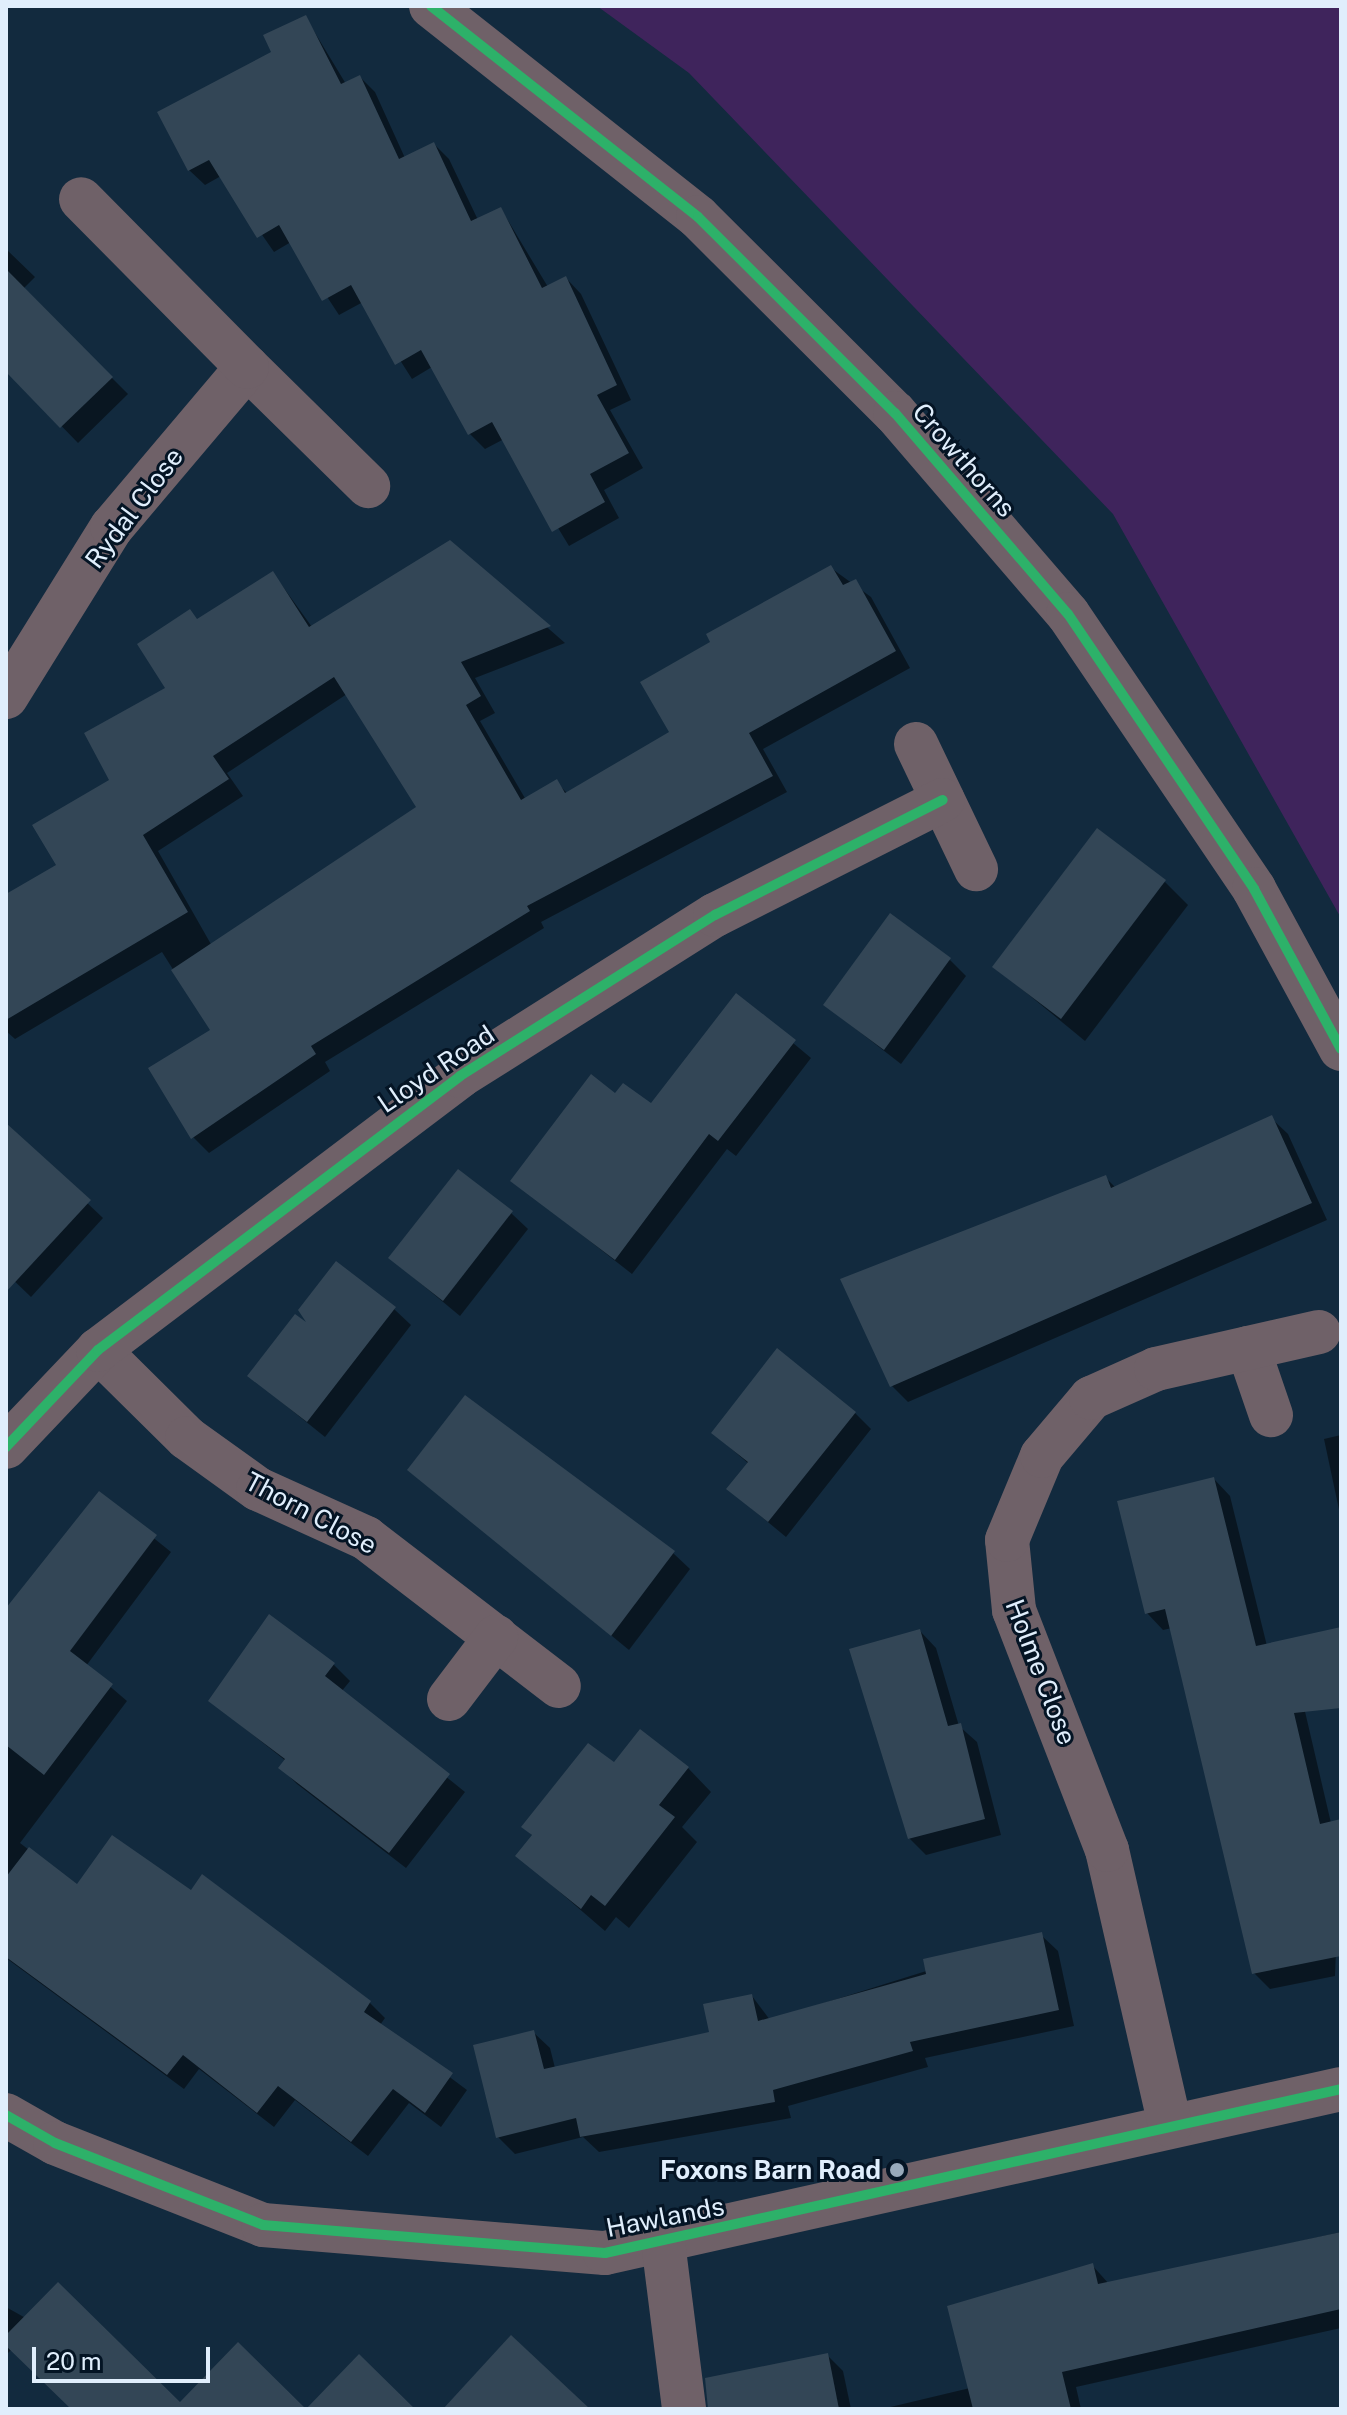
<!DOCTYPE html>
<style>
body{margin:0}
#map{position:relative;width:1347px;height:2415px;overflow:hidden;background:#122a3e;font-family:"Public Sans",sans-serif}
div>[style]{position:absolute}
.green>*{inset:0;background:#3f245c}
.shadow>*{inset:0;background:#0007}
.building>*{inset:0;background:#334656}
.minor>*{height:44px;margin:-22px;padding:0 22px;transform-origin:22px;border-radius:22px;background:#6f6168}
.cycleway>*{height:10px;margin:-5px;padding:0 5px;transform-origin:5px;border-radius:5px;background:#2db169}
.dots>*{width:22px;height:22px;translate:-50% -50%;box-sizing:border-box;border:4px solid #041424;border-radius:50%}
span{translate:-50% -50%;white-space:nowrap;text-align:center;line-height:1.15;-webkit-text-stroke:6px #041424;paint-order:stroke}
.street-label{font-size:26px;color:#e0eefc}
.poi-label{font-size:26px;color:#e0eefc;font-weight:700}
.right{translate:-100% -50%;text-align:right}
.frame{position:absolute;inset:0;border:8px solid #e0eefc;pointer-events:none}
.scale{position:absolute;left:32px;top:2347px;width:178px;height:36px;box-sizing:border-box;border:4px solid #e0eefc;border-top:0;padding-left:10px;font-size:24px;line-height:28px;white-space:nowrap;color:#e0eefc;-webkit-text-stroke:6px #041424;paint-order:stroke}
</style>
<div id="map">
<div class="green">
<i style="clip-path:polygon(597px 6px,1341px 6px,1341px 918px,1113px 514px,689px 73px)"></i>
</div>
<div class="shadow">
<i style="clip-path:polygon(306px 18px,346px 84px,360px 77px,375px 92px,405px 158px,434px 144px,449px 159px,478px 220px,501px 209px,548px 287px,566px 278px,581px 294px,631px 400px,610px 410px,643px 468px,604px 490px,619px 518px,569px 546px,504px 439px,485px 449px,470px 434px,432px 367px,412px 379px,363px 302px,339px 315px,291px 242px,274px 252px,221px 176px,205px 185px,189px 170px)"></i>
<i style="clip-path:polygon(6px 249px,35px 277px,23px 289px,128px 394px,78px 443px,6px 369px)"></i>
<i style="clip-path:polygon(evenodd,450px 542px,565px 643px,475px 678px,495px 713px,480px 721px,526px 800px,556px 782px,568px 794px,671px 733px,713px 643px,831px 568px,871px 597px,910px 668px,763px 749px,787px 792px,541px 922px,544px 928px,325px 1062px,330px 1071px,209px 1153px,193px 1137px,212px 1031px,162px 952px,15px 1039px,6px 1031px,6px 897px,58px 865px,168px 689px,199px 621px,273px 573px,312px 627px,450px 542px,347px 694px,419px 808px,212px 946px,158px 851px,243px 796px,227px 773px,347px 694px)"></i>
<i style="clip-path:polygon(1165px 882px,1188px 905px,1085px 1041px,994px 966px)"></i>
<i style="clip-path:polygon(950px 960px,966px 976px,901px 1064px,825px 1005px)"></i>
<i style="clip-path:polygon(737px 996px,811px 1058px,736px 1156px,727px 1149px,632px 1274px,513px 1181px,616px 1096px,651px 1106px)"></i>
<i style="clip-path:polygon(1271px 1118px,1288px 1134px,1327px 1220px,908px 1402px,892px 1386px,1105px 1177px,1116px 1188px)"></i>
<i style="clip-path:polygon(6px 1126px,103px 1218px,31px 1297px,6px 1273px)"></i>
<i style="clip-path:polygon(511px 1213px,528px 1229px,460px 1316px,390px 1258px)"></i>
<i style="clip-path:polygon(394px 1309px,411px 1325px,325px 1437px,249px 1376px,313px 1330px)"></i>
<i style="clip-path:polygon(855px 1413px,871px 1429px,786px 1537px,728px 1489px,749px 1464px,713px 1433px)"></i>
<i style="clip-path:polygon(1341px 1435px,1341px 1519px,1324px 1439px)"></i>
<i style="clip-path:polygon(410px 1470px,673px 1553px,690px 1569px,629px 1650px)"></i>
<i style="clip-path:polygon(1214px 1479px,1230px 1496px,1267px 1646px,1293px 1660px,1331px 1823px,1341px 1821px,1335px 1976px,1270px 1989px,1254px 1973px,1172px 1628px,1163px 1630px,1147px 1613px)"></i>
<i style="clip-path:polygon(99px 1494px,171px 1552px,86px 1666px,127px 1701px,20px 1843px,77px 1887px,192px 1892px,370px 2003px,385px 2018px,380px 2025px,467px 2090px,441px 2127px,409px 2103px,368px 2156px,295px 2100px,274px 2127px,199px 2069px,184px 2089px,6px 1958px,6px 1612px)"></i>
<i style="clip-path:polygon(920px 1631px,936px 1648px,959px 1726px,977px 1742px,1001px 1835px,926px 1855px,909px 1838px)"></i>
<i style="clip-path:polygon(333px 1664px,350px 1681px,341px 1692px,465px 1792px,406px 1868px,297px 1784px,281px 1768px,286px 1761px,210px 1701px)"></i>
<i style="clip-path:polygon(688px 1768px,711px 1792px,682px 1827px,697px 1842px,629px 1928px,616px 1917px,605px 1931px,518px 1856px,534px 1837px,523px 1826px)"></i>
<i style="clip-path:polygon(1041px 1935px,1058px 1951px,1074px 2026px,925px 2058px,928px 2067px,788px 2106px,791px 2118px,599px 2152px,583px 2137px,515px 2154px,498px 2137px,533px 2032px,550px 2048px,555px 2068px,712px 2034px,752px 1996px,770px 2020px)"></i>
<i style="clip-path:polygon(1341px 2232px,1341px 2328px,1076px 2387px,1081px 2409px,882px 2409px,970px 2388px,1092px 2265px,1109px 2284px)"></i>
<i style="clip-path:polygon(6px 2307px,180px 2405px,304px 2409px,74px 2409px,12px 2349px,6px 2355px)"></i>
<i style="clip-path:polygon(827px 2355px,843px 2371px,851px 2409px,756px 2409px)"></i>
</div>
<div class="building">
<i style="clip-path:polygon(306px 15px,341px 84px,360px 75px,399px 159px,434px 142px,471px 221px,501px 207px,542px 288px,566px 276px,617px 385px,597px 395px,629px 453px,590px 474px,605px 502px,552px 532px,492px 422px,468px 435px,421px 350px,395px 365px,351px 285px,322px 301px,279px 225px,257px 238px,209px 160px,188px 171px,157px 112px,271px 52px,263px 35px)"></i>
<i style="clip-path:polygon(6px 269px,113px 377px,60px 428px,6px 372px)"></i>
<i style="clip-path:polygon(450px 540px,551px 626px,461px 662px,481px 696px,466px 705px,521px 800px,557px 779px,565px 793px,669px 732px,640px 682px,710px 642px,706px 634px,831px 565px,843px 585px,856px 579px,896px 651px,749px 733px,773px 776px,527px 906px,530px 911px,311px 1046px,316px 1054px,191px 1139px,148px 1068px,210px 1030px,171px 970px,416px 807px,334px 677px,213px 756px,229px 779px,143px 835px,188px 912px,6px 1020px,6px 894px,56px 865px,32px 825px,109px 780px,84px 733px,165px 688px,137px 644px,190px 609px,197px 619px,273px 571px,309px 627px)"></i>
<i style="clip-path:polygon(1097px 828px,1166px 880px,1061px 1019px,992px 967px)"></i>
<i style="clip-path:polygon(890px 913px,951px 958px,884px 1050px,823px 1005px)"></i>
<i style="clip-path:polygon(736px 993px,796px 1040px,718px 1141px,709px 1134px,615px 1260px,510px 1181px,591px 1074px,615px 1093px,623px 1083px,651px 1103px)"></i>
<i style="clip-path:polygon(1272px 1115px,1312px 1203px,890px 1387px,840px 1279px,1106px 1175px,1111px 1188px)"></i>
<i style="clip-path:polygon(6px 1123px,91px 1200px,6px 1292px)"></i>
<i style="clip-path:polygon(458px 1169px,513px 1211px,443px 1301px,388px 1258px)"></i>
<i style="clip-path:polygon(336px 1261px,396px 1307px,307px 1422px,247px 1376px,295px 1314px,306px 1322px,298px 1310px)"></i>
<i style="clip-path:polygon(777px 1348px,856px 1412px,768px 1522px,726px 1489px,748px 1462px,711px 1433px)"></i>
<i style="clip-path:polygon(465px 1395px,675px 1551px,611px 1636px,407px 1470px)"></i>
<i style="clip-path:polygon(1214px 1477px,1256px 1646px,1341px 1627px,1341px 1708px,1294px 1713px,1320px 1824px,1341px 1819px,1341px 1956px,1252px 1974px,1165px 1609px,1145px 1614px,1117px 1501px)"></i>
<i style="clip-path:polygon(99px 1491px,157px 1535px,70px 1651px,113px 1684px,44px 1775px,6px 1745px,6px 1608px)"></i>
<i style="clip-path:polygon(269px 1614px,335px 1663px,325px 1676px,450px 1774px,389px 1853px,278px 1768px,285px 1759px,208px 1701px)"></i>
<i style="clip-path:polygon(920px 1629px,948px 1726px,961px 1723px,985px 1819px,908px 1839px,849px 1649px)"></i>
<i style="clip-path:polygon(640px 1729px,689px 1767px,659px 1805px,675px 1817px,605px 1906px,591px 1895px,581px 1909px,515px 1856px,532px 1835px,521px 1827px,588px 1743px,614px 1762px)"></i>
<i style="clip-path:polygon(112px 1835px,191px 1890px,202px 1874px,371px 2001px,364px 2012px,453px 2073px,425px 2113px,393px 2089px,351px 2142px,278px 2086px,257px 2113px,183px 2055px,167px 2075px,6px 1957px,6px 1877px,29px 1847px,77px 1884px)"></i>
<i style="clip-path:polygon(1042px 1932px,1059px 2010px,910px 2042px,913px 2051px,773px 2090px,775px 2102px,580px 2137px,576px 2118px,496px 2138px,473px 2045px,534px 2030px,544px 2069px,709px 2032px,703px 2004px,752px 1994px,758px 2021px,926px 1974px,923px 1959px)"></i>
<i style="clip-path:polygon(1341px 2232px,1341px 2309px,1062px 2372px,1071px 2409px,973px 2409px,947px 2306px,1093px 2263px,1098px 2284px)"></i>
<i style="clip-path:polygon(58px 2282px,180px 2402px,238px 2342px,306px 2409px,359px 2354px,415px 2409px,71px 2409px,6px 2346px,6px 2335px)"></i>
<i style="clip-path:polygon(511px 2335px,590px 2409px,443px 2409px)"></i>
<i style="clip-path:polygon(828px 2353px,839px 2409px,708px 2409px,705px 2378px)"></i>
</div>
<div class="minor">
<i style="left:431px;top:6px;width:340px;rotate:38.3deg"></i>
<i style="left:698px;top:217px;width:278px;rotate:44.9deg"></i>
<i style="left:895px;top:413px;width:265px;rotate:49.3deg"></i>
<i style="left:1068px;top:614px;width:332px;rotate:55.9deg"></i>
<i style="left:1254px;top:889px;width:182px;rotate:61.5deg"></i>
<i style="left:247px;top:367px;width:170px;rotate:44.5deg"></i>
<i style="left:6px;top:697px;width:200px;rotate:-58.1deg"></i>
<i style="left:112px;top:527px;width:209px;rotate:-49.8deg"></i>
<i style="left:247px;top:367px;width:236px;rotate:-134.7deg"></i>
<i style="left:916px;top:744px;width:139px;rotate:64.4deg"></i>
<i style="left:1248px;top:1348px;width:71px;rotate:71.1deg"></i>
<i style="left:98px;top:1350px;width:125px;rotate:44.7deg"></i>
<i style="left:187px;top:1438px;width:87px;rotate:35.7deg"></i>
<i style="left:258px;top:1489px;width:119px;rotate:24.4deg"></i>
<i style="left:366px;top:1538px;width:243px;rotate:37.5deg"></i>
<i style="left:6px;top:1447px;width:134px;rotate:-46.5deg"></i>
<i style="left:98px;top:1350px;width:454px;rotate:-37.1deg"></i>
<i style="left:460px;top:1076px;width:302px;rotate:-32.3deg"></i>
<i style="left:715px;top:915px;width:255px;rotate:-26.8deg"></i>
<i style="left:449px;top:1699px;width:78px;rotate:-52.8deg"></i>
<i style="left:6px;top:2115px;width:56px;rotate:29.7deg"></i>
<i style="left:55px;top:2143px;width:224px;rotate:21.5deg"></i>
<i style="left:263px;top:2225px;width:343px;rotate:4.7deg"></i>
<i style="left:605px;top:2253px;width:754px;rotate:-12.56deg"></i>
<i style="left:1170px;top:2125px;width:282px;rotate:-102.9deg"></i>
<i style="left:1107px;top:1850px;width:257px;rotate:-111.2deg"></i>
<i style="left:1014px;top:1610px;width:70px;rotate:-95.7deg"></i>
<i style="left:1007px;top:1540px;width:91px;rotate:-67.4deg"></i>
<i style="left:1042px;top:1456px;width:76px;rotate:-49.8deg"></i>
<i style="left:1091px;top:1398px;width:71px;rotate:-24deg"></i>
<i style="left:1156px;top:1369px;width:167px;rotate:-12.8deg"></i>
<i style="left:663px;top:2242px;width:168px;rotate:82.8deg"></i>
</div>
<div class="cycleway">
<i style="left:431px;top:6px;width:340px;rotate:38.3deg"></i>
<i style="left:698px;top:217px;width:278px;rotate:44.9deg"></i>
<i style="left:895px;top:413px;width:265px;rotate:49.3deg"></i>
<i style="left:1068px;top:614px;width:332px;rotate:55.9deg"></i>
<i style="left:1254px;top:889px;width:182px;rotate:61.5deg"></i>
<i style="left:6px;top:1447px;width:134px;rotate:-46.5deg"></i>
<i style="left:98px;top:1350px;width:454px;rotate:-37.1deg"></i>
<i style="left:460px;top:1076px;width:302px;rotate:-32.3deg"></i>
<i style="left:715px;top:915px;width:255px;rotate:-26.8deg"></i>
<i style="left:6px;top:2115px;width:56px;rotate:29.7deg"></i>
<i style="left:55px;top:2143px;width:224px;rotate:21.5deg"></i>
<i style="left:263px;top:2225px;width:343px;rotate:4.7deg"></i>
<i style="left:605px;top:2253px;width:754px;rotate:-12.56deg"></i>
</div>
<div class="dots">
<i style="left:897px;top:2170px;background:#98a9ba"></i>
</div>
<div class="street-label">
<span style="left:964px;top:460px;rotate:49deg">Crowthorns</span>
<span style="left:134px;top:508px;rotate:-53deg">Rydal Close</span>
<span style="left:436px;top:1069px;rotate:-34deg">Lloyd Road</span>
<span style="left:311px;top:1513px;rotate:28deg">Thorn Close</span>
<span style="left:1041px;top:1672px;rotate:69deg">Holme Close</span>
<span style="left:665px;top:2217px;rotate:-11deg">Hawlands</span>
</div>
<div class="poi-label">
<span class="right" style="left:881px;top:2170px">Foxons Barn Road</span>
</div>
<div class="frame"></div>
<div class="scale">20 m</div>
</div>
